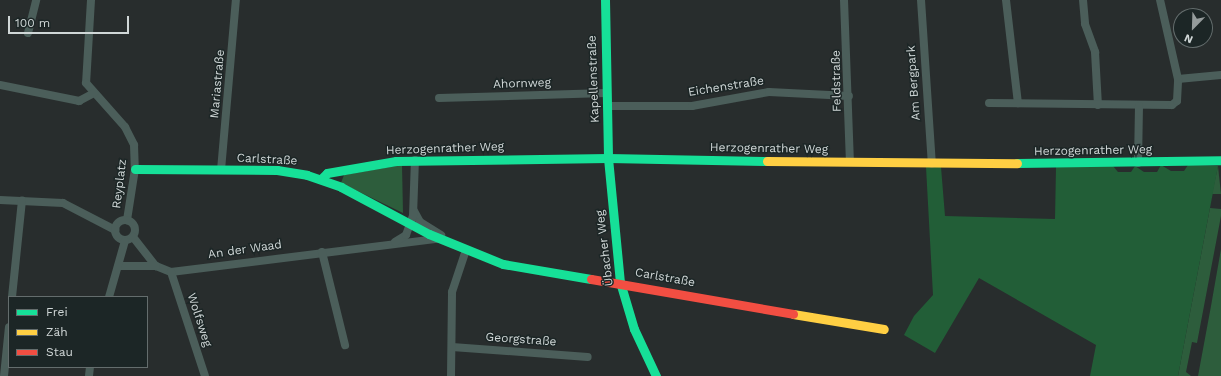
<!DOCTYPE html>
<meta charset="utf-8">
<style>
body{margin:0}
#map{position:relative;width:1221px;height:376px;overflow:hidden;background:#282d2d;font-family:"Work Sans",sans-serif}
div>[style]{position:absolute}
.green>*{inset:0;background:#2d5d3c}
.forest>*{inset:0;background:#225e37}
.street>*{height:8px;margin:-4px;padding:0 4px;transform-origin:4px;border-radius:4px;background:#4b5e5a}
.street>.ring{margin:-4px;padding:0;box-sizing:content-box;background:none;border:8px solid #4b5e5a;border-radius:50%}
.fast>*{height:9px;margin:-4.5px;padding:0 4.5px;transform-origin:4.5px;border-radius:4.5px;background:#16e098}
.slow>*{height:9px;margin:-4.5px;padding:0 4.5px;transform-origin:4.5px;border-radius:4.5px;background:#ffcf43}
.jam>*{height:9px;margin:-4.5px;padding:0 4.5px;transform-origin:4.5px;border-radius:4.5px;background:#f24e42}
span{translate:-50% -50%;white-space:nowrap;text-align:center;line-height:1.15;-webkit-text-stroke:3px #1c2626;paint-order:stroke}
.street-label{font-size:12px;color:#d0d7d7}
.legend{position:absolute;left:8px;top:296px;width:140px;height:72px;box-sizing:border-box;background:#1c2626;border:1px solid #646d6d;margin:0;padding:5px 7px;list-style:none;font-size:12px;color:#d0d7d7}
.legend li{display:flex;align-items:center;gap:8px;height:20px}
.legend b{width:20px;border:1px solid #646d6d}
.north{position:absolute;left:1173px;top:8px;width:40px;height:40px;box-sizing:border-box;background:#1c2626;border:1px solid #646d6d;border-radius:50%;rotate:203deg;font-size:11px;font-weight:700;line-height:16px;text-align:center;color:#d0d7d7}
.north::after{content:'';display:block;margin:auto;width:14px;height:18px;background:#959c9c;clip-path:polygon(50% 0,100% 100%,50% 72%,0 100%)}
.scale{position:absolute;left:8px;top:16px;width:121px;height:18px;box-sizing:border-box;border:2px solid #d0d7d7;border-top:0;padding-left:5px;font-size:12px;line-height:14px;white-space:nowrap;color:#d0d7d7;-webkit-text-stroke:3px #1c2626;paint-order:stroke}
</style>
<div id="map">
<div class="green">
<i style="clip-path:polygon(402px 165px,403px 213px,341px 183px,344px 175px)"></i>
<i style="clip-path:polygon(1218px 166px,1221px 194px,1212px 194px)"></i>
<i style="clip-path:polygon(1210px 208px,1221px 209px,1221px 216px,1197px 343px,1192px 342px,1186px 372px,1191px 376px,1178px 376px)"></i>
<i style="clip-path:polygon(1221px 249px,1221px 376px,1198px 376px,1211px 306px)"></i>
</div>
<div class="forest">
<i style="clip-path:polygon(1161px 165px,1171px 171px,1184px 171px,1188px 165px,1218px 166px,1178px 376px,1090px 376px,1096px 345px,979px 278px,935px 353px,904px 335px,914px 316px,933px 295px,926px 167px,941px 167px,945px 216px,1055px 219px,1056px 167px,1113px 166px,1118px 172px,1131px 172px,1135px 166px,1144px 172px,1157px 172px)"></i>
</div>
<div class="street">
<i style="left:91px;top:0;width:83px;rotate:93.4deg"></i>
<i style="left:86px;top:83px;width:59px;rotate:48.4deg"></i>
<i style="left:125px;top:127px;width:20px;rotate:63deg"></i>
<i style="left:134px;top:145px;width:24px;rotate:88deg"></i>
<i style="left:135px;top:169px;width:52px;rotate:98.9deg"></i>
<i style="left:844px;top:0;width:162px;rotate:87.9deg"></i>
<i style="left:921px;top:0;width:164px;rotate:86.2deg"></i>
<i style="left:1006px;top:0;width:104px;rotate:83.4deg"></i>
<i style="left:1083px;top:0;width:24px;rotate:85deg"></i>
<i style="left:1085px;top:24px;width:30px;rotate:70deg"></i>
<i style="left:1095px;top:52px;width:53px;rotate:86.8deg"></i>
<i style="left:28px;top:33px;width:34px;rotate:-76deg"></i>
<i style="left:1178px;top:79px;width:43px;rotate:-5.3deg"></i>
<i style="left:0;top:85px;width:81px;rotate:11.4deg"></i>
<i style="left:79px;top:101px;width:17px;rotate:-28deg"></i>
<i style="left:439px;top:98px;width:167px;rotate:-1.7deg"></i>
<i style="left:989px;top:103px;width:183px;rotate:0.6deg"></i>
<i style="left:1172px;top:105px;width:6px;rotate:-39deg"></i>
<i style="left:1177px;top:101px;width:22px;rotate:-87deg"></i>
<i style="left:1178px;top:79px;width:81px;rotate:-102.8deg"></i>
<i style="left:607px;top:106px;width:85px"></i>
<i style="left:692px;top:106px;width:78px;rotate:-10.3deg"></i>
<i style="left:769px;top:92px;width:80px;rotate:2.9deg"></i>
<i style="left:1138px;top:163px;width:57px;rotate:-89deg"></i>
<i style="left:221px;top:170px;width:171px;rotate:-85deg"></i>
<i style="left:0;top:200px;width:63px;rotate:2.7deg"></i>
<i style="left:63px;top:203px;width:59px;rotate:27.4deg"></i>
<i style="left:414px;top:211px;width:13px;rotate:61deg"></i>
<i style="left:420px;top:222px;width:25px;rotate:32deg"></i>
<i class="ring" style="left:115px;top:220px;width:12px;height:12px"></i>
<i style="left:133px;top:237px;width:37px;rotate:52deg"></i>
<i style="left:156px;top:266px;width:16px;rotate:22deg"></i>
<i style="left:171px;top:272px;width:268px;rotate:-7.1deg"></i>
<i style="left:395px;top:242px;width:13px;rotate:-32deg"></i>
<i style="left:406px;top:235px;width:20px;rotate:-70deg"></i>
<i style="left:413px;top:216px;width:56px;rotate:-88deg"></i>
<i style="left:322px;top:252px;width:96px;rotate:76.1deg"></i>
<i style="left:120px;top:266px;width:36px"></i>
<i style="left:171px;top:272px;width:109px;rotate:71.9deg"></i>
<i style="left:12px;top:297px;width:97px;rotate:-84.1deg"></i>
<i style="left:109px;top:297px;width:58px;rotate:-74.1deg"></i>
<i style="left:452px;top:347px;width:136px;rotate:4.2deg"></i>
<i style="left:4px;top:376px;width:49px;rotate:-84.2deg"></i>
<i style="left:89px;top:376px;width:9px;rotate:-84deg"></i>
<i style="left:451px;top:376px;width:84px;rotate:-89.3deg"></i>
<i style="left:452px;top:292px;width:44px;rotate:-71.6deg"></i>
</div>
<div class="fast">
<i style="left:605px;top:0;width:158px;rotate:88.9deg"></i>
<i style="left:608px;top:158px;width:125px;rotate:84.5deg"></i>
<i style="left:620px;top:282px;width:49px;rotate:73.4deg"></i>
<i style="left:634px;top:329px;width:52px;rotate:64.9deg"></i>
<i style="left:1017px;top:163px;width:204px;rotate:-0.8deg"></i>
<i style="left:135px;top:169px;width:142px;rotate:0.4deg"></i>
<i style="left:277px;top:170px;width:30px;rotate:9deg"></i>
<i style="left:307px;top:175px;width:36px;rotate:19deg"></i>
<i style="left:341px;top:187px;width:100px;rotate:28.1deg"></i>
<i style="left:429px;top:234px;width:80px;rotate:22.1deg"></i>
<i style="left:503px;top:264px;width:89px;rotate:9.7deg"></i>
<i style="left:321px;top:179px;width:8px;rotate:-45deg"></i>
<i style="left:327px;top:173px;width:70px;rotate:-9.9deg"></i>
<i style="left:396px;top:161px;width:212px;rotate:-0.8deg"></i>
<i style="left:608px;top:158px;width:159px;rotate:1.1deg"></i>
</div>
<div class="slow">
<i style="left:767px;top:161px;width:250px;rotate:0.5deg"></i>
<i style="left:793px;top:314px;width:92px;rotate:9.4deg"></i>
</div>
<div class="jam">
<i style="left:591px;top:279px;width:205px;rotate:9.8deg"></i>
</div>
<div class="street-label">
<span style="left:594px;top:79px;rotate:-92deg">Kapellenstraße</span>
<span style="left:837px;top:81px;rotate:-91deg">Feldstraße</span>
<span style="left:914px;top:83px;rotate:-94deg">Am Bergpark</span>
<span style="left:218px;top:84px;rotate:-85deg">Mariastraße</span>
<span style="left:522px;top:84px;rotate:-2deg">Ahornweg</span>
<span style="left:726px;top:87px;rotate:-9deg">Eichenstraße</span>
<span style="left:445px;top:149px;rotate:-2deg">Herzogenrather Weg</span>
<span style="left:769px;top:149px;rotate:1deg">Herzogenrather Weg</span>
<span style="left:1093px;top:151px;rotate:-1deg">Herzogenrather Weg</span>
<span style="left:267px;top:160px;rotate:3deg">Carlstraße</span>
<span style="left:120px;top:184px;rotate:-83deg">Reyplatz</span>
<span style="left:605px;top:248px;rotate:-97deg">Übacher Weg</span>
<span style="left:245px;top:250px;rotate:-8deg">An der Waad</span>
<span style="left:665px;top:278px;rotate:10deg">Carlstraße</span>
<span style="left:199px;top:320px;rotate:72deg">Wolfsweg</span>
<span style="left:521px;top:340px;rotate:4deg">Georgstraße</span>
</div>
<ul class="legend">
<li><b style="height:5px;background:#16e098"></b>Frei</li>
<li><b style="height:5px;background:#ffcf43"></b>Zäh</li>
<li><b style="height:5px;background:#f24e42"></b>Stau</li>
</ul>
<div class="north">N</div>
<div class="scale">100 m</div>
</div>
